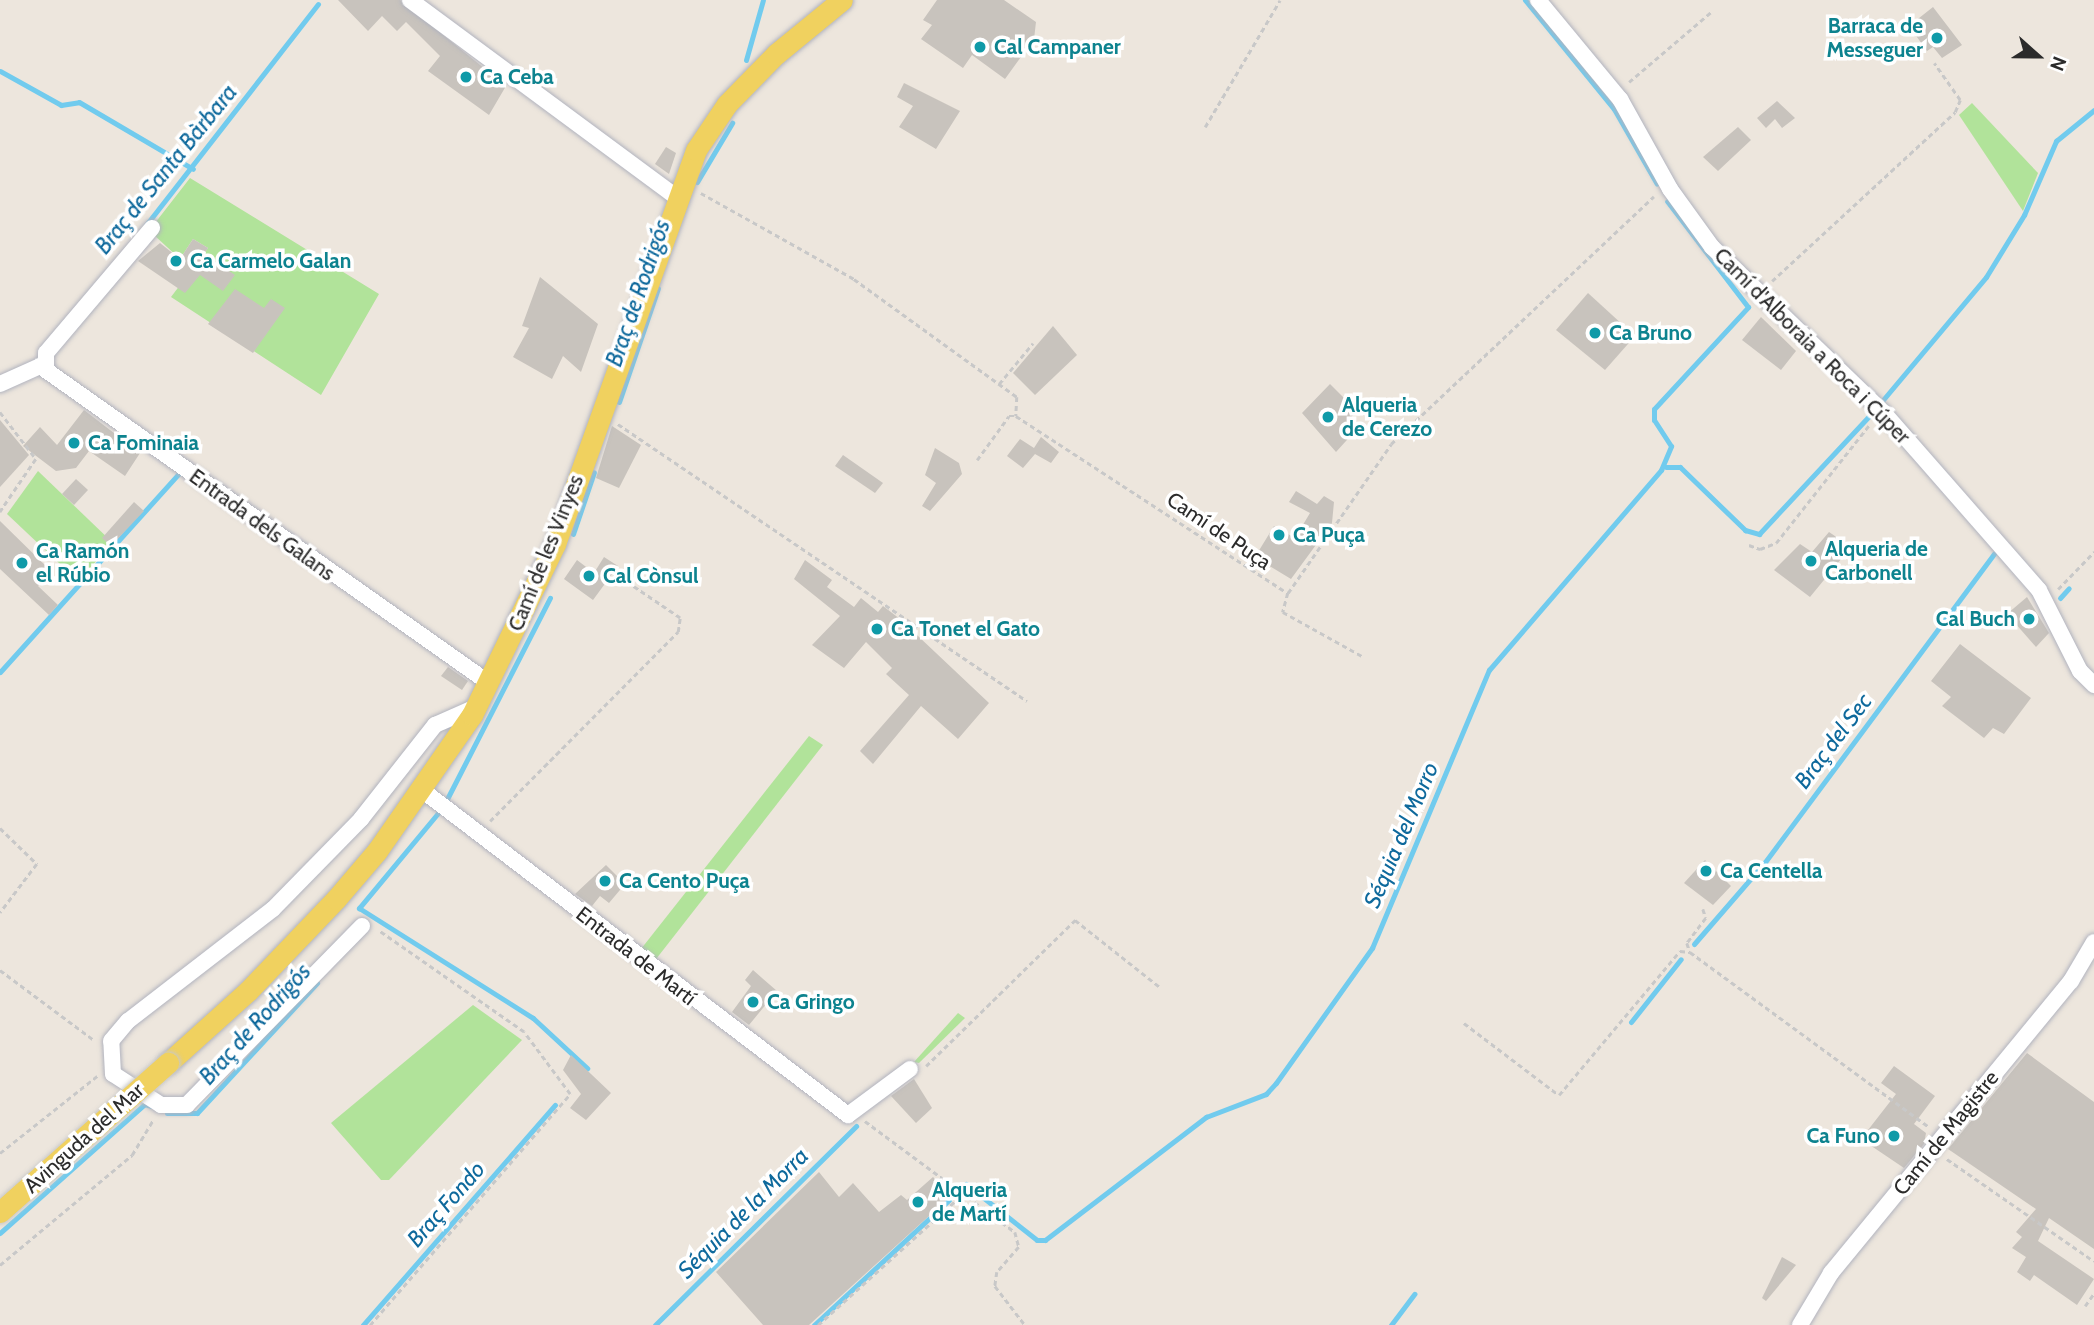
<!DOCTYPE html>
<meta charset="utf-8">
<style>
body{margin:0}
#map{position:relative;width:2094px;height:1325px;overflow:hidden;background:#ede6dd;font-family:Cabin,sans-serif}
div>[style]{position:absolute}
.green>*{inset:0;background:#b1e39a}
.stream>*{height:5px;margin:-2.5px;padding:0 2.5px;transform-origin:2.5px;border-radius:2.5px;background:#71cbee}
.building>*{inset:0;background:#c8c3bd}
.path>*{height:2.5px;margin-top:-1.25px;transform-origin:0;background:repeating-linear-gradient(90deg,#c8c8c8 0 5px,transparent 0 8.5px)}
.roads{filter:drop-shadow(0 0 2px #b1b3be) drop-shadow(0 0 2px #b1b3be)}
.minor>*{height:16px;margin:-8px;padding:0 8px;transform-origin:8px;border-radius:8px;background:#fff}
.major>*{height:21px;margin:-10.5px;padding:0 10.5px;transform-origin:10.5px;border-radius:10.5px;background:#f0d15f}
.bridges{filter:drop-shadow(0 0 2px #c8c8c8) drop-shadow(0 0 2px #c8c8c8)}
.major-bridge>*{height:21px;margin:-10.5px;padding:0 10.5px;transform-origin:10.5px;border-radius:10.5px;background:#f0d15f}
.dots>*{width:19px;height:19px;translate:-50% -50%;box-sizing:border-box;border:4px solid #fff;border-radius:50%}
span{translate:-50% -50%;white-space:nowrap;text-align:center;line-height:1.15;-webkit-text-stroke:7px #fff;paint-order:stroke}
.culture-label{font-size:21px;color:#0d838f;font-weight:700}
.right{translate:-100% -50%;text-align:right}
.left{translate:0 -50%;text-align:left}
.street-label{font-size:21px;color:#2b2b2b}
.water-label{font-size:23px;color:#0e699c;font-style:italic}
.north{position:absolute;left:2003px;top:21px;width:70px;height:70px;-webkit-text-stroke:5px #fff;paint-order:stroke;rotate:111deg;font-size:19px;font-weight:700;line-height:28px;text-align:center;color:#2b2b2b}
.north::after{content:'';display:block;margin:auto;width:24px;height:32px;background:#2b2b2b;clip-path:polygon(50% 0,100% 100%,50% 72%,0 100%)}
</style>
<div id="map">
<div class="green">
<i style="clip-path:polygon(1972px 103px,2038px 173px,2023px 211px,1959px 115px)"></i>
<i style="clip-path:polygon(190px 178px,379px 294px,321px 395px,171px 297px,208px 248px,193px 239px,180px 259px,154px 235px,155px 223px)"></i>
<i style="clip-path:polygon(38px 471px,113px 543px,78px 581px,7px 514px)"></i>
<i style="clip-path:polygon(809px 736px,823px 745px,653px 963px,641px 949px)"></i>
<i style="clip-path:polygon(473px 1005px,522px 1040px,389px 1180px,381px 1180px,331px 1123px)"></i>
<i style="clip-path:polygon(958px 1013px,965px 1018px,919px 1063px,914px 1062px)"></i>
</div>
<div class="stream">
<i style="left:1525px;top:0;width:141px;rotate:50.8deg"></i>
<i style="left:1614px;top:109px;width:86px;rotate:60.2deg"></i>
<i style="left:746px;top:60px;width:62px;rotate:-74.2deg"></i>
<i style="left:0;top:71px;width:70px;rotate:29.1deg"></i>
<i style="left:61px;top:105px;width:18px;rotate:-9deg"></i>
<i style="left:79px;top:102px;width:132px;rotate:30.4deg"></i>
<i style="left:697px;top:182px;width:69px;rotate:-59.3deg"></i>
<i style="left:146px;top:225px;width:280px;rotate:-52.1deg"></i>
<i style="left:1882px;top:401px;width:162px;rotate:-50deg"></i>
<i style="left:1986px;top:277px;width:73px;rotate:-58.5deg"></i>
<i style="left:2024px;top:215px;width:81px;rotate:-66.6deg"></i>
<i style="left:2056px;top:141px;width:49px;rotate:-39.2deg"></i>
<i style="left:619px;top:402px;width:120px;rotate:-71.1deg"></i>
<i style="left:1666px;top:467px;width:14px"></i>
<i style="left:1680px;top:467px;width:91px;rotate:44.1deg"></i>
<i style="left:1745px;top:530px;width:15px;rotate:16deg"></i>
<i style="left:1759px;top:534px;width:161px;rotate:-47deg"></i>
<i style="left:573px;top:534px;width:65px;rotate:-71.3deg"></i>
<i style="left:2060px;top:598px;width:13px;rotate:-48deg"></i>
<i style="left:0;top:672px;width:268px;rotate:-48deg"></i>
<i style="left:447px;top:799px;width:226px;rotate:-62.9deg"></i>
<i style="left:438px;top:813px;width:124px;rotate:129.7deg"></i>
<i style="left:359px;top:908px;width:206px;rotate:32.3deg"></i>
<i style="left:533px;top:1018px;width:74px;rotate:42.8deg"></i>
<i style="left:1694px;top:944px;width:108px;rotate:-49.1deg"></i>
<i style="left:1765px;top:862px;width:384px;rotate:-53.4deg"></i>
<i style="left:1631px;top:1022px;width:80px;rotate:-51.6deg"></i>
<i style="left:167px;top:1113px;width:30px"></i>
<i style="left:197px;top:1113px;width:177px;rotate:-47.3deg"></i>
<i style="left:966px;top:1184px;width:90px;rotate:38.3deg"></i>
<i style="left:1037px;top:1240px;width:8px"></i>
<i style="left:1045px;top:1240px;width:203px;rotate:-37.4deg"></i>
<i style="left:1206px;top:1117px;width:64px;rotate:-21deg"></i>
<i style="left:1266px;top:1094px;width:15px;rotate:-48deg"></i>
<i style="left:1276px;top:1083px;width:166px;rotate:-54.6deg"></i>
<i style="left:1372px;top:948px;width:302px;rotate:-67.2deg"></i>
<i style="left:1489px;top:670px;width:264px;rotate:-49.3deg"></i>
<i style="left:1661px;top:470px;width:26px;rotate:-67deg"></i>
<i style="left:1671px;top:446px;width:31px;rotate:-123deg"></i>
<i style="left:1654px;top:420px;width:11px;rotate:-90deg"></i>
<i style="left:1654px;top:409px;width:139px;rotate:-47.3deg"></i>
<i style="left:1748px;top:307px;width:133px;rotate:-127.4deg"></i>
<i style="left:0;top:1233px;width:194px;rotate:-41.7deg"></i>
<i style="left:145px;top:1104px;width:6px;rotate:18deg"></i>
<i style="left:363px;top:1325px;width:292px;rotate:-48.9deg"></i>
<i style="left:655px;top:1325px;width:283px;rotate:-44.7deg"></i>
<i style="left:814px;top:1325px;width:184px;rotate:-42.8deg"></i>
<i style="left:1391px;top:1325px;width:39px;rotate:-53deg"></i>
</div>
<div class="building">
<i style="clip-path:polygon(338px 0,400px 0,506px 86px,489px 115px,428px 71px,440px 56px,406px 22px,397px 31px,382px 16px,368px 31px)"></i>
<i style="clip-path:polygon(937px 0,1004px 0,1036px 22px,1034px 39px,1005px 79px,972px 55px,963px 68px,921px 39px,932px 25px,923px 20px)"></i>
<i style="clip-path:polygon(1933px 7px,1962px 45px,1942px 58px,1933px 47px,1927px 51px,1909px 26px)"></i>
<i style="clip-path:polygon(904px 83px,960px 111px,936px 149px,899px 127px,913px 106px,897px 97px)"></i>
<i style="clip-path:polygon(1777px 101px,1795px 118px,1782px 128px,1775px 119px,1766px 128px,1757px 118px)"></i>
<i style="clip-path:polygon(1738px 127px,1751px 140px,1718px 171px,1703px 157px)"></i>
<i style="clip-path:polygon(666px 147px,676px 153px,669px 174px,655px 164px)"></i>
<i style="clip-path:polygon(193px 239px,208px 248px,204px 254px,235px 275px,223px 291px,200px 275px,185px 293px,138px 261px,160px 243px,180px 259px)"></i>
<i style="clip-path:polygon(540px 277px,598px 324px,581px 372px,563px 356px,552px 379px,513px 357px,529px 328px,522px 326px)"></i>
<i style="clip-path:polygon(235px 289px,264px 308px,271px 299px,285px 308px,253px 353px,208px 324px)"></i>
<i style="clip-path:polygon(1588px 293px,1635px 336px,1605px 370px,1556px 330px)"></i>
<i style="clip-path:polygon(1761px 317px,1796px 351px,1781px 370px,1742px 340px)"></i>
<i style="clip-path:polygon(1053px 326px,1077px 355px,1035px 395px,1013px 373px)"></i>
<i style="clip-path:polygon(1330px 384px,1348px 402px,1344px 406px,1353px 415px,1347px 422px,1356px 430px,1336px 452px,1302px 413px)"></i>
<i style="clip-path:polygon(84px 410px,140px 453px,125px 476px,89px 451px,76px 468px,56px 471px,23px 446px,40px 427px,57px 445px)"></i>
<i style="clip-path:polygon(0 420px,29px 455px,0 487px)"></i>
<i style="clip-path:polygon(612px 426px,641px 445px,619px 488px,596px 478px)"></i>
<i style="clip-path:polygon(1041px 437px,1059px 452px,1051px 463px,1035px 454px,1023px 468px,1007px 456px,1020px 439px,1034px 448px)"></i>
<i style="clip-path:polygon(935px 448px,959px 463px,962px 474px,930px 511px,922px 506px,936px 483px,925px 475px)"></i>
<i style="clip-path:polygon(843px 455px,883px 483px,875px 493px,835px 466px)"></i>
<i style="clip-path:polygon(76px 479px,88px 490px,74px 505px,62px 494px)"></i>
<i style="clip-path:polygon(1296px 491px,1317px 504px,1324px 496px,1334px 502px,1332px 523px,1291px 579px,1255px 557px,1274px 526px,1295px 538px,1310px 513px,1289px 502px)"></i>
<i style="clip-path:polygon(134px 502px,144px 511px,111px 546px,102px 538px)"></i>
<i style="clip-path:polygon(0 521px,51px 571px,38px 586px,58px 605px,49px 615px,0 569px)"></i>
<i style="clip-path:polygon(1829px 532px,1851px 547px,1810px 597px,1774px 570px,1800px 544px,1812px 552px)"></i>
<i style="clip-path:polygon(604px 557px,618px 566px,593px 600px,564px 579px,577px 560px,594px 573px)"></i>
<i style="clip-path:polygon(805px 560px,832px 580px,827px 587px,854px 607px,861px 598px,878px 612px,883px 606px,900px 619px,989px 703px,958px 739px,921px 706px,873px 764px,860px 751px,909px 695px,886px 674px,892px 668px,866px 642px,844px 668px,812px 645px,840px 616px,794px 579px)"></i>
<i style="clip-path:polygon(2027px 597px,2049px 633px,2036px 647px,2007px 614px)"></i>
<i style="clip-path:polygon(1960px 644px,2031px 698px,2004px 734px,1993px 728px,1984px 738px,1942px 706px,1951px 697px,1931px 681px)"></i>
<i style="clip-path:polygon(448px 667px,468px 681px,462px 690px,441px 676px)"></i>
<i style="clip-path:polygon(1705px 860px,1731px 886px,1713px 905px,1684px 883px)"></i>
<i style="clip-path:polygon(606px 865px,625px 884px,609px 903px,600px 896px,592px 906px,575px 894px)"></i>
<i style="clip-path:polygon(753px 970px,777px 991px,749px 1025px,732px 1012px,751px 986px,745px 980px)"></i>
<i style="clip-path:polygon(2027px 1053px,2094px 1102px,2094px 1249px,2049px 1218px,2038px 1241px,2094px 1279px,2077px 1305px,2034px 1275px,2030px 1281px,2017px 1272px,2026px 1257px,2012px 1248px,2022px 1237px,2016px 1232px,2036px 1209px,1948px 1149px)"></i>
<i style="clip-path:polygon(571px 1055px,611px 1093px,586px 1120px,570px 1108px,581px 1094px,563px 1070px)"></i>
<i style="clip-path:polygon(1894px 1066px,1935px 1096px,1914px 1124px,1926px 1133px,1924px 1144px,1904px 1168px,1861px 1139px,1896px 1094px,1881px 1083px)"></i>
<i style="clip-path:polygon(914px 1079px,932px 1108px,916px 1123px,891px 1096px)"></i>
<i style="clip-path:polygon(819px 1172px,839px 1197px,853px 1183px,879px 1212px,901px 1195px,907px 1200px,933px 1177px,951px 1196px,809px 1325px,763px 1325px,716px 1272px)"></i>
<i style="clip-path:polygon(1782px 1257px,1796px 1265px,1766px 1301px,1762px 1298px)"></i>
</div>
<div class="path">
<i style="left:1629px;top:82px;width:108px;rotate:-40.5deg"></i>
<i style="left:1205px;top:127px;width:147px;rotate:-59.4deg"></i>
<i style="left:701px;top:193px;width:176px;rotate:29.3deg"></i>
<i style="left:854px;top:279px;width:201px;rotate:35.9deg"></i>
<i style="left:1017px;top:397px;width:19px;rotate:93deg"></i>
<i style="left:1016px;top:416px;width:325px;rotate:33.1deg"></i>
<i style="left:1288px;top:593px;width:181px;rotate:-55.3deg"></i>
<i style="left:1391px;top:444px;width:361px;rotate:-43.3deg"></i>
<i style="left:1772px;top:281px;width:249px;rotate:-42.7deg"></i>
<i style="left:1955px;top:112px;width:13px;rotate:-67deg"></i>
<i style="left:1960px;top:100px;width:45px;rotate:-125.1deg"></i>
<i style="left:999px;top:384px;width:53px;rotate:-50.3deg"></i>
<i style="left:0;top:412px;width:59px;rotate:52.5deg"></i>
<i style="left:36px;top:459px;width:64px;rotate:124.2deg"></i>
<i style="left:618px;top:424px;width:494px;rotate:34.1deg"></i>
<i style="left:977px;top:460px;width:54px;rotate:-54deg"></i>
<i style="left:1009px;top:416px;width:7px"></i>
<i style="left:1749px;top:545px;width:12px;rotate:20deg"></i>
<i style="left:1760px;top:549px;width:17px;rotate:-21deg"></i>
<i style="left:1776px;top:543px;width:152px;rotate:-51.7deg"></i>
<i style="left:2058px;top:589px;width:52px;rotate:-45.8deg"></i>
<i style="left:1288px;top:593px;width:20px;rotate:105deg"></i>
<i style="left:1283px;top:612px;width:93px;rotate:29.1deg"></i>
<i style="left:490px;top:821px;width:267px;rotate:-45.2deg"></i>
<i style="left:678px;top:632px;width:14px;rotate:-82deg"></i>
<i style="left:680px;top:618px;width:71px;rotate:-145.9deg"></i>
<i style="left:0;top:828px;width:52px;rotate:44.2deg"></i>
<i style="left:37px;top:864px;width:61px;rotate:127.1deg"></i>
<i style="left:1703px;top:909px;width:9px;rotate:72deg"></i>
<i style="left:1706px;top:918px;width:31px;rotate:127deg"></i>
<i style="left:1687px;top:943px;width:9px;rotate:72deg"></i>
<i style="left:1690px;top:952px;width:296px;rotate:36.2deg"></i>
<i style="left:0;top:970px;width:117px;rotate:36.7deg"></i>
<i style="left:1464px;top:1023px;width:119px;rotate:37.2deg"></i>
<i style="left:1559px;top:1095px;width:188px;rotate:-50deg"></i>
<i style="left:1680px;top:951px;width:10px;rotate:6deg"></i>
<i style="left:926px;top:1066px;width:209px;rotate:-44.4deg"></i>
<i style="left:1075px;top:920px;width:110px;rotate:38.3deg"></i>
<i style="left:865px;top:1121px;width:187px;rotate:36.5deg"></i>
<i style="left:1015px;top:1232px;width:16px;rotate:75deg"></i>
<i style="left:1019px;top:1247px;width:33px;rotate:131deg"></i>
<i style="left:997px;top:1272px;width:14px;rotate:98deg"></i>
<i style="left:995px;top:1286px;width:49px;rotate:52.4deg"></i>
<i style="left:0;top:1153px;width:124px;rotate:-38.4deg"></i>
<i style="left:1947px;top:1159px;width:179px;rotate:34.8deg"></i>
<i style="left:0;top:1265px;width:172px;rotate:-39.8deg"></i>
<i style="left:132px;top:1155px;width:41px;rotate:-59deg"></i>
<i style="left:2085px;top:1306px;width:16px;rotate:-55deg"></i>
<i style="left:370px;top:1325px;width:306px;rotate:-49.1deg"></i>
<i style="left:570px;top:1094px;width:77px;rotate:-126.6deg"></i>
<i style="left:524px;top:1032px;width:177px;rotate:-145.1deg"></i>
<i style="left:818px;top:1325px;width:195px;rotate:-42.1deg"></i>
</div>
<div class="roads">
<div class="minor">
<i style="left:410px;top:0;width:330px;rotate:36.5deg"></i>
<i style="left:1538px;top:0;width:129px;rotate:50.4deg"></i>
<i style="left:1620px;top:99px;width:103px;rotate:60.9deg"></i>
<i style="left:1670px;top:189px;width:72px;rotate:54.1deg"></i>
<i style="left:1712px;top:247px;width:239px;rotate:44deg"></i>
<i style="left:1884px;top:413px;width:235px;rotate:48.8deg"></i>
<i style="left:2039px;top:590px;width:91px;rotate:63.2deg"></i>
<i style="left:2080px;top:671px;width:20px;rotate:45deg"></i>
<i style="left:46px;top:369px;width:16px;rotate:-90deg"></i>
<i style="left:46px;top:353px;width:164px;rotate:-49.7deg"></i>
<i style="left:0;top:384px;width:44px;rotate:-24.2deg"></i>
<i style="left:40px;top:366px;width:550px;rotate:35.22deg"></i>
<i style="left:422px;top:790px;width:536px;rotate:37.34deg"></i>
<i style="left:848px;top:1115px;width:77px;rotate:-36.6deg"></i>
<i style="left:362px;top:926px;width:250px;rotate:134.4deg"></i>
<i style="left:187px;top:1105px;width:26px;rotate:180deg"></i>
<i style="left:161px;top:1105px;width:57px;rotate:-147.1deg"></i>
<i style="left:113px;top:1074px;width:33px;rotate:-93deg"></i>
<i style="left:111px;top:1041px;width:26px;rotate:-50deg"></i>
<i style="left:128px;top:1021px;width:183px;rotate:-37.7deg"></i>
<i style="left:273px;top:909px;width:126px;rotate:-45.6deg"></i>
<i style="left:361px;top:819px;width:120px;rotate:-51.8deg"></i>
<i style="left:435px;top:725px;width:45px;rotate:-23.7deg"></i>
<i style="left:1800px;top:1325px;width:61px;rotate:-59.2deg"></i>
<i style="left:1831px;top:1273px;width:378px;rotate:-50.6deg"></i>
<i style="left:2071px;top:981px;width:45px;rotate:-59.5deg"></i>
</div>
<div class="major">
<i style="left:168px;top:1063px;width:108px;rotate:-42deg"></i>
<i style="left:248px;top:991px;width:127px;rotate:-46.3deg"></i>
<i style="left:336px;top:899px;width:63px;rotate:-49.5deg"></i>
<i style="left:377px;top:851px;width:166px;rotate:-55.1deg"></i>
<i style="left:472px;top:715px;width:190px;rotate:-64.1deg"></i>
<i style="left:555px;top:544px;width:418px;rotate:-70.3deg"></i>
<i style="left:696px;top:150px;width:55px;rotate:-56deg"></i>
<i style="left:727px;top:104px;width:70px;rotate:-45.6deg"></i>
<i style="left:776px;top:54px;width:85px;rotate:-39.3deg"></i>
</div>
</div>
<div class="bridges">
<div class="major-bridge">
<i style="left:0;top:1212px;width:225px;rotate:-41.6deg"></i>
</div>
</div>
<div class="dots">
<i style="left:1937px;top:38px;background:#0f9aa8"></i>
<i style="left:980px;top:47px;background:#0f9aa8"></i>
<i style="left:466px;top:77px;background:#0f9aa8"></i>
<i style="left:176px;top:261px;background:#0f9aa8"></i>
<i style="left:1595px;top:333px;background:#0f9aa8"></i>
<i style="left:1328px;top:417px;background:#0f9aa8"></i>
<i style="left:74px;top:443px;background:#0f9aa8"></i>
<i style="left:1279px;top:535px;background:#0f9aa8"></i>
<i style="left:1811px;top:561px;background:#0f9aa8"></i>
<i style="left:22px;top:563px;background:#0f9aa8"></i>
<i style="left:589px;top:576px;background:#0f9aa8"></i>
<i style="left:2029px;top:619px;background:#0f9aa8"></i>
<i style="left:877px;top:629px;background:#0f9aa8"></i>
<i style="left:1706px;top:871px;background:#0f9aa8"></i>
<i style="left:605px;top:881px;background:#0f9aa8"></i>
<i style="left:753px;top:1002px;background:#0f9aa8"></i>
<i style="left:1894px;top:1136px;background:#0f9aa8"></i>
<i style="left:918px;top:1202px;background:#0f9aa8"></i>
</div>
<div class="culture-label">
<span class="right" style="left:1923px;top:38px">Barraca de<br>Messeguer</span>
<span class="left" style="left:994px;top:47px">Cal Campaner</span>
<span class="left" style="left:480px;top:77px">Ca Ceba</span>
<span class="left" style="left:190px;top:261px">Ca Carmelo Galan</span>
<span class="left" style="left:1609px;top:333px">Ca Bruno</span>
<span class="left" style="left:1342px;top:417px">Alqueria<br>de Cerezo</span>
<span class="left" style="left:88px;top:443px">Ca Fominaia</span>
<span class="left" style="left:1293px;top:535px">Ca Puça</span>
<span class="left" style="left:1825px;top:561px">Alqueria de<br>Carbonell</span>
<span class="left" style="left:36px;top:563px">Ca Ramón<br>el Rúbio</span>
<span class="left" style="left:603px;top:576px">Cal Cònsul</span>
<span class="right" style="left:2015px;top:619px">Cal Buch</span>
<span class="left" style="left:891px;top:629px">Ca Tonet el Gato</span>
<span class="left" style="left:1720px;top:871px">Ca Centella</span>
<span class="left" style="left:619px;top:881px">Ca Cento Puça</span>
<span class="left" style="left:767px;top:1002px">Ca Gringo</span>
<span class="right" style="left:1880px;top:1136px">Ca Funo</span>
<span class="left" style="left:932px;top:1202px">Alqueria<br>de Martí</span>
</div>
<div class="street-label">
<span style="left:1812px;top:346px;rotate:45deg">Camí d'Alboraia a Roca i Cúper</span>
<span style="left:262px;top:525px;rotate:36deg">Entrada dels Galans</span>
<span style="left:1219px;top:531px;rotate:34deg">Camí de Puça</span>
<span style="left:546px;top:553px;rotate:-68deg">Camí de les Vinyes</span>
<span style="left:636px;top:956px;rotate:38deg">Entrada de Martí</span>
<span style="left:1946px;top:1133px;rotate:-51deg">Camí de Magistre</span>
<span style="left:84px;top:1138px;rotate:-42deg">Avinguda del Mar</span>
</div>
<div class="water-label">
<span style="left:166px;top:169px;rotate:-51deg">Braç de Santa Bàrbara</span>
<span style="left:638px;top:293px;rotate:-71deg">Braç de Rodrigós</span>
<span style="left:1833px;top:741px;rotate:-53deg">Braç del Sec</span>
<span style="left:1401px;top:835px;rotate:-67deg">Séquia del Morro</span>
<span style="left:255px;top:1024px;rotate:-48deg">Braç de Rodrigós</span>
<span style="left:446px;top:1204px;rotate:-49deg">Braç Fondo</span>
<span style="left:743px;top:1213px;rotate:-45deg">Séquia de la Morra</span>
</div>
<div class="north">N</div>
</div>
